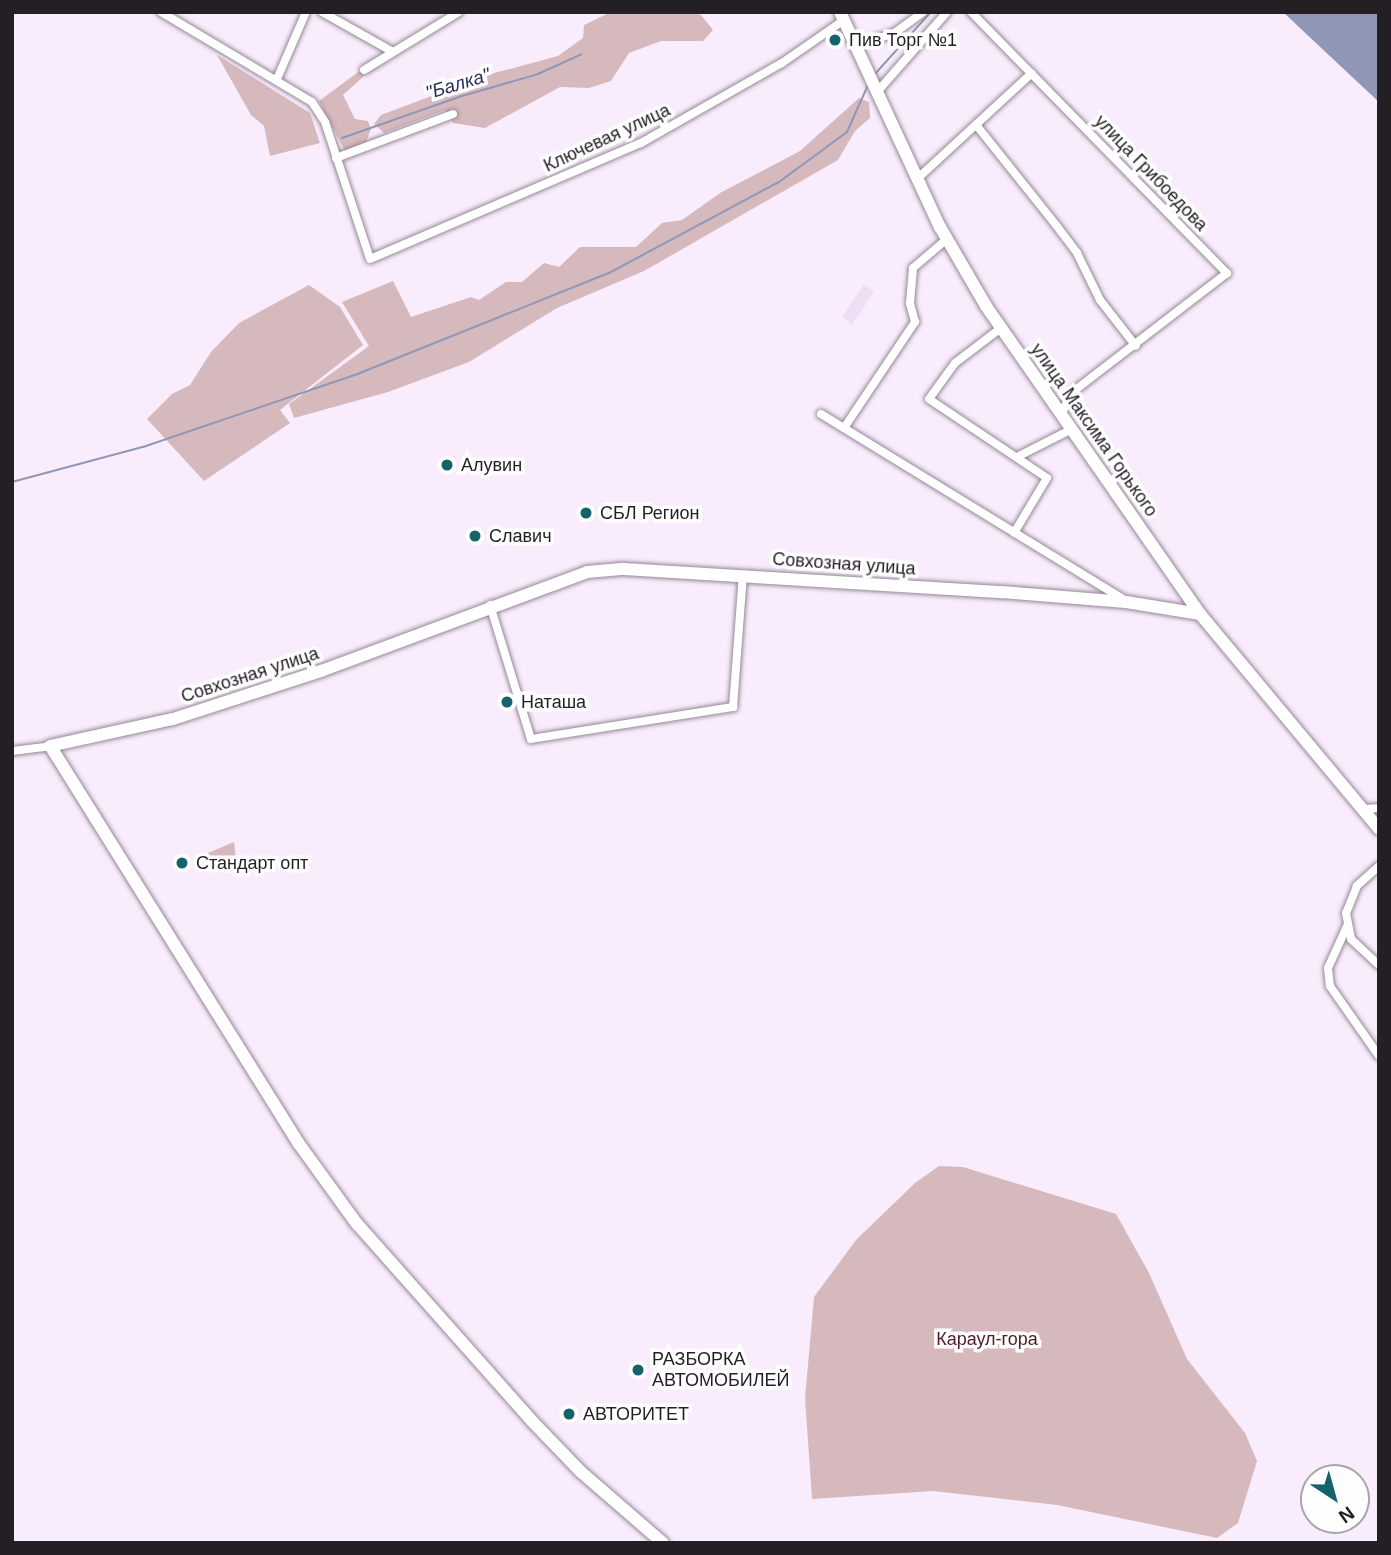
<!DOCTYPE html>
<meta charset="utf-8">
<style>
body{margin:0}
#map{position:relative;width:1391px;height:1555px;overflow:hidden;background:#f9ecfc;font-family:Arial,sans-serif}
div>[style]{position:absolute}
.built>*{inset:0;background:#f1def4}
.green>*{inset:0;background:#d5b9bd}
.water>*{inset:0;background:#9097b6}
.stream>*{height:2px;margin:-1px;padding:0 1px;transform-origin:1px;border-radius:1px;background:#9097b6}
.roads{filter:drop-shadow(0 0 2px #958897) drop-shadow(0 0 2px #958897)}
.street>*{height:8px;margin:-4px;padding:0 4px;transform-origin:4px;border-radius:4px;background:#fff}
.secondary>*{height:12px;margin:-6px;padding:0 6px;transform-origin:6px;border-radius:6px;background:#fff}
.dots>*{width:19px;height:19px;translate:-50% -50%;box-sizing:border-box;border:4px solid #fefefe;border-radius:50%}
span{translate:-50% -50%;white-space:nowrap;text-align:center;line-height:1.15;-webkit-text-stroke:7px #fefefe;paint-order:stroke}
.poi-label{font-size:18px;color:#241f24}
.left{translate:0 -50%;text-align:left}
.street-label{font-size:18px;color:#241f24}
.park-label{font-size:18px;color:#4f1c29}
.water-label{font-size:19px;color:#282f5a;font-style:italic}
.frame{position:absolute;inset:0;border:14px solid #241f24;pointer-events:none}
.north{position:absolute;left:1300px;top:1464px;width:70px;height:70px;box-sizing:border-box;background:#fefefe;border:2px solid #a7a5a7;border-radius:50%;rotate:144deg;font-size:19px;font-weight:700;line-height:28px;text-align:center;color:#241f24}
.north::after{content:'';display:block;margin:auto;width:24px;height:32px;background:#14636a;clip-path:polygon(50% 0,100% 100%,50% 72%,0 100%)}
</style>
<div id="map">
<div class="built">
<i style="clip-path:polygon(864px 284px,874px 292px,852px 325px,842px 317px)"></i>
</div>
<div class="green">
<i style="clip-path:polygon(611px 12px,691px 12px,701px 15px,713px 30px,703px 41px,661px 41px,629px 53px,611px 81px,589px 88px,560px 87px,485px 128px,453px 123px,445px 110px,384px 133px,374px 124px,381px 115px,487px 75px,558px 56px,583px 38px,584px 25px)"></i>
<i style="clip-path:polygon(217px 55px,310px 113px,320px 143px,270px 156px,264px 126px,251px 115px)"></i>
<i style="clip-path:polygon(361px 70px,365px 75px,343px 95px,355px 119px,368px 121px,371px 129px,366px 142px,345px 151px,319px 101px)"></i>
<i style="clip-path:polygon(859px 98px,869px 102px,870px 118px,855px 131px,838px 160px,644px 271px,557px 308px,469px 362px,388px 392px,294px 418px,289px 404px,369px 346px,342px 302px,393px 281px,411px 317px,471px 297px,479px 300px,506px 282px,522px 282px,544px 263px,559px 267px,580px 247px,636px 247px,662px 223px,682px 220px,720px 193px,800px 151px)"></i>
<i style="clip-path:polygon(309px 285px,340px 307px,363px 345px,280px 410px,290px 423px,204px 481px,147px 419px,172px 394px,190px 385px,211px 352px,239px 323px)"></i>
<i style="clip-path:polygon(234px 842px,236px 859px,213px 865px,208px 853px)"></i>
<i style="clip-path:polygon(939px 1166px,963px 1167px,1116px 1214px,1149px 1273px,1187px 1359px,1245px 1433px,1257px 1461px,1238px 1523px,1217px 1538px,1057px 1505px,933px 1491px,812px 1499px,805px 1398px,814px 1297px,856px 1240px,915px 1183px)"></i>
</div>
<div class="water">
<i style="clip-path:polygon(1283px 12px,1379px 12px,1379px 102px,1350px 75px)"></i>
</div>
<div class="stream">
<i style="left:874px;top:75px;width:85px;rotate:-47.9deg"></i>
<i style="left:342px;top:138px;width:127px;rotate:-19.3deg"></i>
<i style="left:462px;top:96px;width:79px;rotate:-16.1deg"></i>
<i style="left:538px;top:74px;width:48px;rotate:-24.4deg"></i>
<i style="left:12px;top:482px;width:136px;rotate:-15deg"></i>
<i style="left:143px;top:447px;width:229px;rotate:-18.8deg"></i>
<i style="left:360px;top:373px;width:268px;rotate:-21.9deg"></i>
<i style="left:609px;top:273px;width:193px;rotate:-28.2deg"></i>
<i style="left:779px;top:182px;width:84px;rotate:-36.3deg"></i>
<i style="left:847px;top:132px;width:51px;rotate:-65.9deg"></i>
</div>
<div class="roads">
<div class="street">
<i style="left:161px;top:12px;width:176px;rotate:30.8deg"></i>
<i style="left:312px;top:102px;width:24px;rotate:57deg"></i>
<i style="left:325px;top:122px;width:144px;rotate:71.8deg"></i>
<i style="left:370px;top:259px;width:295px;rotate:-23.2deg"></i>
<i style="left:641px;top:143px;width:162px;rotate:-29.6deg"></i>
<i style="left:782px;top:63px;width:75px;rotate:-34.7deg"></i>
<i style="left:322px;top:12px;width:81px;rotate:29.4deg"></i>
<i style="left:971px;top:12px;width:366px;rotate:45.6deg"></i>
<i style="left:1227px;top:273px;width:198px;rotate:142.4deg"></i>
<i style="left:1070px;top:394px;width:22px;rotate:112deg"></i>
<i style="left:856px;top:45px;width:39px;rotate:-17deg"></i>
<i style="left:893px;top:34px;width:37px;rotate:-36deg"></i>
<i style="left:364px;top:70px;width:111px;rotate:-31.4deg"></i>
<i style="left:277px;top:79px;width:73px;rotate:-66.6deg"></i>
<i style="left:877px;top:92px;width:106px;rotate:-48.8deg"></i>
<i style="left:977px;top:126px;width:127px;rotate:51.4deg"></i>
<i style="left:1056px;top:225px;width:35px;rotate:53deg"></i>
<i style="left:1077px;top:253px;width:52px;rotate:63.9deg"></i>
<i style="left:1100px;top:300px;width:58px;rotate:52deg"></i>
<i style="left:336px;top:158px;width:125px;rotate:-20.6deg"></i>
<i style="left:917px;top:179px;width:156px;rotate:-42.7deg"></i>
<i style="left:1001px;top:328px;width:58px;rotate:142.7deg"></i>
<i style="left:955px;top:363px;width:44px;rotate:125.8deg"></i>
<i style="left:929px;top:399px;width:142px;rotate:33.8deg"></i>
<i style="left:1047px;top:478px;width:64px;rotate:121deg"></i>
<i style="left:821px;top:414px;width:356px;rotate:31.5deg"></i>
<i style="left:844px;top:428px;width:128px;rotate:-56.2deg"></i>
<i style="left:915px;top:322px;width:20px;rotate:-105deg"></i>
<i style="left:910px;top:303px;width:35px;rotate:-85deg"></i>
<i style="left:913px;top:268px;width:45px;rotate:-40.5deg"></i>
<i style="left:1017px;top:457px;width:62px;rotate:-27deg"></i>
<i style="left:490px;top:605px;width:140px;rotate:73deg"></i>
<i style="left:531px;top:739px;width:205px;rotate:-9deg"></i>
<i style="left:733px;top:707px;width:132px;rotate:-85.7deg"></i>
<i style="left:12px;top:751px;width:38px;rotate:-7deg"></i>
<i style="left:1365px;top:809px;width:14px;rotate:-4deg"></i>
<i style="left:1379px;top:866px;width:30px;rotate:138deg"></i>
<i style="left:1357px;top:886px;width:29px;rotate:112deg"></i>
<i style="left:1346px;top:913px;width:26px;rotate:79deg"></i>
<i style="left:1351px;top:939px;width:38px;rotate:43deg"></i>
<i style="left:1348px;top:924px;width:48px;rotate:114.4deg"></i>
<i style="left:1328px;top:968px;width:18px;rotate:84deg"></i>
<i style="left:1330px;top:986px;width:85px;rotate:55deg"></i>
</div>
<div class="secondary">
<i style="left:840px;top:12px;width:237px;rotate:65.1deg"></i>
<i style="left:940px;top:227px;width:91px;rotate:59.8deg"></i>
<i style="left:986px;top:306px;width:375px;rotate:55.2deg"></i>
<i style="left:1200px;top:614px;width:280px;rotate:50.2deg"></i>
<i style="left:663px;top:1543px;width:108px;rotate:-139.1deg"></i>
<i style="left:581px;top:1472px;width:71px;rotate:-133.9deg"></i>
<i style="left:532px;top:1421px;width:264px;rotate:-131.6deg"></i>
<i style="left:357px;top:1224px;width:99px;rotate:-125.9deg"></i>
<i style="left:299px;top:1144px;width:469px;rotate:-122deg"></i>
<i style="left:50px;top:746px;width:126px;rotate:-12.4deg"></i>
<i style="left:173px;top:719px;width:156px;rotate:-18deg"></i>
<i style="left:321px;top:671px;width:284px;rotate:-20.4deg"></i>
<i style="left:587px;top:572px;width:37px;rotate:-5deg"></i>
<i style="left:624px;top:569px;width:379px;rotate:3.5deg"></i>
<i style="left:1002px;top:592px;width:124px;rotate:4.6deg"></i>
<i style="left:1126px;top:602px;width:75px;rotate:9.2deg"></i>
</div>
</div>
<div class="dots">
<i style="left:835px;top:40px;background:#14636a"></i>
<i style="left:447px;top:465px;background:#14636a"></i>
<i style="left:586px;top:513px;background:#14636a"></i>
<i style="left:475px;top:536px;background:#14636a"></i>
<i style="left:507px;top:702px;background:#14636a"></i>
<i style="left:182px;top:863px;background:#14636a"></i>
<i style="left:638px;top:1370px;background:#14636a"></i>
<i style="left:569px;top:1414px;background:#14636a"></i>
</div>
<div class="poi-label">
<span class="left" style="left:849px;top:40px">Пив Торг №1</span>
<span class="left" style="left:461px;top:465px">Алувин</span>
<span class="left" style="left:600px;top:513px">СБЛ Регион</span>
<span class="left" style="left:489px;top:536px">Славич</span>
<span class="left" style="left:521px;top:702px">Наташа</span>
<span class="left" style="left:196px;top:863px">Стандарт опт</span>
<span class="left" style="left:652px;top:1370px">РАЗБОРКА<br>АВТОМОБИЛЕЙ</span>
<span class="left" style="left:583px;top:1414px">АВТОРИТЕТ</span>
</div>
<div class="street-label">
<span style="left:607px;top:138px;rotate:-25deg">Ключевая улица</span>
<span style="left:1151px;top:173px;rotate:46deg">улица Грибоедова</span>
<span style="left:1094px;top:430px;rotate:55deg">улица Максима Горького</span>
<span style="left:844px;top:564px;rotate:4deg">Совхозная улица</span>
<span style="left:250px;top:675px;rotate:-18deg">Совхозная улица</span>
</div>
<div class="park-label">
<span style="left:987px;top:1339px">Караул-гора</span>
</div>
<div class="water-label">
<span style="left:458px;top:84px;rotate:-17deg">"Балка"</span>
</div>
<div class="frame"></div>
<div class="north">N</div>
</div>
